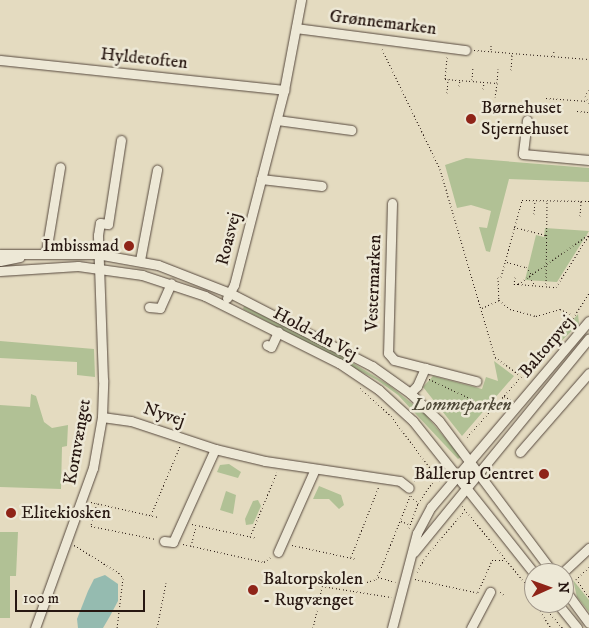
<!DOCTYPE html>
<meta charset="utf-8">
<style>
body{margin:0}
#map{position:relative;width:589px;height:628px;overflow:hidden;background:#e4dbc0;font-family:"IM FELL DW Pica",serif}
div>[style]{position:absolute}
.green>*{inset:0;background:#b1c195}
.water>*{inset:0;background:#95bbb0}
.path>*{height:1px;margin-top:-0.5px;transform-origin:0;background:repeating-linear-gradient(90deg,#271711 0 1px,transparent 0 3.5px)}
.roads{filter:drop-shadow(0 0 1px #56483d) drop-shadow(0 0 1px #56483d)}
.minor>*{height:9px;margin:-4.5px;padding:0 4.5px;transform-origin:4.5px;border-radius:4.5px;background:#ede8d6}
.dots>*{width:14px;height:14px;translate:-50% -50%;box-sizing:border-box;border:2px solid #ede8d6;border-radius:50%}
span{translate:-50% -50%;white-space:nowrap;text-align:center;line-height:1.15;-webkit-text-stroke:5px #ede8d6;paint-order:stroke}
.street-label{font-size:18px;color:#271711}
.poi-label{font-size:18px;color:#271711}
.left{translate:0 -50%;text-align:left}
.right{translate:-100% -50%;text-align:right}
.park-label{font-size:18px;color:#504a39;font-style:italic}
.north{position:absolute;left:524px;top:563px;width:50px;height:50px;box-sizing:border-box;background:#ede8d6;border:1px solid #9e9487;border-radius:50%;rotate:88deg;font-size:14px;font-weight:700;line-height:20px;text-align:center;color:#271711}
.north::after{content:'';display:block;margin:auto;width:18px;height:22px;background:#8f2418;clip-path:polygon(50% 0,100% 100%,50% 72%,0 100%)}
.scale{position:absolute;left:15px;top:590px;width:130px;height:22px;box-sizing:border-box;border:2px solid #271711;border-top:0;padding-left:6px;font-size:15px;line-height:18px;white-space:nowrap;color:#271711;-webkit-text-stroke:4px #ede8d6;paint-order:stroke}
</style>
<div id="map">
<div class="green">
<i style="clip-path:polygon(466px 158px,589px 168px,589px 182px,509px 179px,490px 252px,486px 251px,479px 227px,487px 228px,491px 211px,471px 205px,457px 208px,445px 165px)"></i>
<i style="clip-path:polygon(545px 228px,589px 231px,557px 282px,525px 280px,536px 235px,544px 237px)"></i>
<i style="clip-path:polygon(244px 306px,338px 354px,389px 385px,425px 414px,461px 457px,458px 459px,398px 395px,377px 380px,243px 309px)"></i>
<i style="clip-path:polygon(578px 314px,579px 324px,551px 351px,548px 349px)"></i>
<i style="clip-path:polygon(0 341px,94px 349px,95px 377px,77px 375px,77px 362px,0 358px)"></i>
<i style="clip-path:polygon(494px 361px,514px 376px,462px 436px,423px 387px,433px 376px,482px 389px,486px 377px,498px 381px)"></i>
<i style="clip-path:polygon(31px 394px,36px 396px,44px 422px,52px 428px,68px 425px,67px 446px,62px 447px,61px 489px,0 487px,0 405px,30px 407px)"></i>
<i style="clip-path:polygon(229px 464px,241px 472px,238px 478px,217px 472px,220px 465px)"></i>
<i style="clip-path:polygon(319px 486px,341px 495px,344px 505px,339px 509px,329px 499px,313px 499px)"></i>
<i style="clip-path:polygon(226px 491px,236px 495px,233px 514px,220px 510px)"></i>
<i style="clip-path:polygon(258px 500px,261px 506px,253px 524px,246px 525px,245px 519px,253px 501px)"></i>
<i style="clip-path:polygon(0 532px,18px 532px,16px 576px,10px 576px,10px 618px,0 618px)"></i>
<i style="clip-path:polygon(573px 580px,589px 600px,589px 612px,577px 597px)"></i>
</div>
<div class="water">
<i style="clip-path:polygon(105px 575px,118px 584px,118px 601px,110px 616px,103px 628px,78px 628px,77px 619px,88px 591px,94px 579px)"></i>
</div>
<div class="path">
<i style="left:382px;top:49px;width:133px;rotate:64.2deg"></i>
<i style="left:440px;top:169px;width:196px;rotate:73.7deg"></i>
<i style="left:495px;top:357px;width:31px;rotate:36deg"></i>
<i style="left:474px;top:50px;width:115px;rotate:4.5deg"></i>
<i style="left:491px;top:50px;width:7px;rotate:-90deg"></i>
<i style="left:553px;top:56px;width:5px;rotate:-79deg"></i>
<i style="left:447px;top:57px;width:22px;rotate:95deg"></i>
<i style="left:445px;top:79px;width:52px;rotate:4.4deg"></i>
<i style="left:497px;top:83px;width:14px;rotate:98deg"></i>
<i style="left:511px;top:70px;width:16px;rotate:-86deg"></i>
<i style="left:472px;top:80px;width:13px;rotate:-86deg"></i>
<i style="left:497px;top:83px;width:14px;rotate:-86deg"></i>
<i style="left:459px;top:86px;width:6px;rotate:-81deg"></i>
<i style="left:483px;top:89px;width:6px;rotate:-81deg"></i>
<i style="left:589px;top:90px;width:7px;rotate:124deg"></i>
<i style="left:585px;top:96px;width:8px;rotate:60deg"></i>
<i style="left:447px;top:93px;width:14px;rotate:-86deg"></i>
<i style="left:546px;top:98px;width:42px;rotate:4.1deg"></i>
<i style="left:577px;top:111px;width:12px;rotate:5deg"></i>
<i style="left:534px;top:214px;width:13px;rotate:-86deg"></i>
<i style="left:580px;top:216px;width:15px;rotate:-86deg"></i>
<i style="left:514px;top:227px;width:33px;rotate:14deg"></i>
<i style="left:507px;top:262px;width:20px;rotate:15deg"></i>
<i style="left:526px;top:267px;width:9px;rotate:54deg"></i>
<i style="left:498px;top:277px;width:23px;rotate:88deg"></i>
<i style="left:499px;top:300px;width:14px;rotate:39deg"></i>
<i style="left:510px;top:309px;width:27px;rotate:15deg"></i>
<i style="left:536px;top:316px;width:25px;rotate:-16deg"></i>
<i style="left:560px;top:309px;width:14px;rotate:25deg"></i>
<i style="left:501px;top:277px;width:80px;rotate:-74.7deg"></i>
<i style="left:522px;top:200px;width:67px;rotate:0.9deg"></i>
<i style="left:515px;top:277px;width:7px;rotate:98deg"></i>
<i style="left:514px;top:284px;width:4px"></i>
<i style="left:518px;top:284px;width:85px;rotate:-35deg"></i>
<i style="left:529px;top:277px;width:9px;rotate:54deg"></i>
<i style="left:518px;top:284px;width:38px;rotate:5deg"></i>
<i style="left:556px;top:287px;width:62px;rotate:-57.6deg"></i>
<i style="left:546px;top:284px;width:83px;rotate:-89.3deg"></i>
<i style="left:482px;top:308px;width:19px;rotate:-25deg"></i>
<i style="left:429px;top:379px;width:68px;rotate:25.1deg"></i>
<i style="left:360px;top:388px;width:42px;rotate:42.1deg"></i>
<i style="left:391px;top:416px;width:81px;rotate:53deg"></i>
<i style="left:504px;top:396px;width:8px;rotate:30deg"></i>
<i style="left:467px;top:437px;width:156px;rotate:-48.1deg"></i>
<i style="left:571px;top:321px;width:33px;rotate:-57deg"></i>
<i style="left:414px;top:481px;width:5px;rotate:-68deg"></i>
<i style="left:416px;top:476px;width:21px;rotate:3deg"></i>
<i style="left:411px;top:496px;width:8px;rotate:45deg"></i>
<i style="left:91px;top:502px;width:69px;rotate:12.6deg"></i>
<i style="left:97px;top:503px;width:24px;rotate:105deg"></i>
<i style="left:91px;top:526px;width:66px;rotate:11.3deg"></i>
<i style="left:462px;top:506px;width:114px;rotate:50.7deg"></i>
<i style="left:151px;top:515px;width:75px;rotate:-67.2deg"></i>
<i style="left:84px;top:517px;width:8px;rotate:14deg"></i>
<i style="left:401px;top:521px;width:9px;rotate:21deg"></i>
<i style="left:192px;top:524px;width:66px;rotate:12.2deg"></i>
<i style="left:409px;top:528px;width:27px;rotate:-70deg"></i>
<i style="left:418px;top:503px;width:39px;rotate:-55deg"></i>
<i style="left:250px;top:537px;width:70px;rotate:-67.4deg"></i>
<i style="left:183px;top:544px;width:83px;rotate:12.5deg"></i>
<i style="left:264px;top:562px;width:9px;rotate:-36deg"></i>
<i style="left:74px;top:545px;width:53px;rotate:31.9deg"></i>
<i style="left:119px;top:573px;width:6px;rotate:51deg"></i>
<i style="left:123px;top:578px;width:50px;rotate:96.8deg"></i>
<i style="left:292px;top:545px;width:66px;rotate:12.2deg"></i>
<i style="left:191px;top:546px;width:21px;rotate:-76deg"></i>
<i style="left:351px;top:557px;width:76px;rotate:-68.5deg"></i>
<i style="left:589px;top:567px;width:18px;rotate:137deg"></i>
<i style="left:576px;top:579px;width:22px;rotate:54deg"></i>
<i style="left:417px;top:572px;width:18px;rotate:-61deg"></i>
<i style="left:426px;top:556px;width:60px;rotate:-49.7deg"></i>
<i style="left:378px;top:577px;width:18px;rotate:16deg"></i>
<i style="left:415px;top:579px;width:66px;rotate:12.3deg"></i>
<i style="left:367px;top:582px;width:9px;rotate:-18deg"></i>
<i style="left:376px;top:579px;width:9px;rotate:-63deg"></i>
<i style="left:380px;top:571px;width:81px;rotate:-68.2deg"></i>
<i style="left:478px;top:592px;width:35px;rotate:-66deg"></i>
<i style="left:492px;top:560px;width:13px"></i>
<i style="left:500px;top:592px;width:5px;rotate:37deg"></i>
<i style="left:320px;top:597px;width:11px;rotate:-80deg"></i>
<i style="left:322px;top:586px;width:70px;rotate:9.1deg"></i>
<i style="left:541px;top:603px;width:33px;rotate:49deg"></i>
<i style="left:543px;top:606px;width:6px;rotate:121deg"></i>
<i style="left:540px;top:611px;width:20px;rotate:57deg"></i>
<i style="left:157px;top:628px;width:46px;rotate:-78.7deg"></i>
<i style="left:313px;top:628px;width:18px;rotate:-77deg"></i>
</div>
<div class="roads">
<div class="minor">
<i style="left:296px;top:28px;width:171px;rotate:7.4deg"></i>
<i style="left:0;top:60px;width:286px;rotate:6deg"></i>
<i style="left:277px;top:120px;width:75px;rotate:7.7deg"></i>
<i style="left:527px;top:120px;width:34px;rotate:97deg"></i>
<i style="left:523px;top:154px;width:66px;rotate:5.2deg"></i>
<i style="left:261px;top:179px;width:61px;rotate:6.5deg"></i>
<i style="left:392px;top:203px;width:150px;rotate:91.5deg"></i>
<i style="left:388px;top:353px;width:9px;rotate:49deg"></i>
<i style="left:394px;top:360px;width:85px;rotate:14.4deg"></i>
<i style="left:46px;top:252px;width:86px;rotate:-80.6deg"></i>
<i style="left:0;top:254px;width:97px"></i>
<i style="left:97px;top:254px;width:62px;rotate:10.2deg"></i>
<i style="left:158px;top:265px;width:77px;rotate:21.3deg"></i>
<i style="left:230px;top:293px;width:160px;rotate:27.2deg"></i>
<i style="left:372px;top:366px;width:47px;rotate:35.4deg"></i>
<i style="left:410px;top:393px;width:40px;rotate:44deg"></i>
<i style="left:439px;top:421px;width:190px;rotate:53.1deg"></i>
<i style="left:140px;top:260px;width:92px;rotate:-79.3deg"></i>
<i style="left:0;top:261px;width:20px;rotate:-11deg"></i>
<i style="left:0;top:271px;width:78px;rotate:-3.7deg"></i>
<i style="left:78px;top:266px;width:65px;rotate:8deg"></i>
<i style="left:142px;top:275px;width:66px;rotate:18.4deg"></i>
<i style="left:205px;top:296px;width:150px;rotate:26.6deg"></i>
<i style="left:339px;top:363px;width:48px;rotate:34deg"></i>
<i style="left:379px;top:390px;width:46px;rotate:42.4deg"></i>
<i style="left:413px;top:421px;width:194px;rotate:51.5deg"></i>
<i style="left:227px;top:298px;width:15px;rotate:-62deg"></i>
<i style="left:234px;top:285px;width:201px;rotate:-75.6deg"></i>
<i style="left:284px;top:90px;width:92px;rotate:-79.3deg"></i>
<i style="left:149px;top:307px;width:11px;rotate:5deg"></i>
<i style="left:160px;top:308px;width:27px;rotate:-66deg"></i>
<i style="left:267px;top:345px;width:4px;rotate:27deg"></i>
<i style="left:271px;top:347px;width:17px;rotate:-65deg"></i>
<i style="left:410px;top:393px;width:10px;rotate:-45deg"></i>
<i style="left:417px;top:386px;width:20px;rotate:-66deg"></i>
<i style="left:102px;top:417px;width:29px;rotate:8deg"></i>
<i style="left:131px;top:421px;width:89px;rotate:18.4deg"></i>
<i style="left:215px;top:449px;width:51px;rotate:13.5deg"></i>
<i style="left:265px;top:461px;width:136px;rotate:8.4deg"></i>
<i style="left:400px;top:481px;width:11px;rotate:38deg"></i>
<i style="left:520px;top:452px;width:105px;rotate:-48.9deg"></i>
<i style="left:164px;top:541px;width:9px;rotate:6deg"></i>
<i style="left:173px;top:542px;width:102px;rotate:-65.7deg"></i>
<i style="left:278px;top:552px;width:89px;rotate:-66deg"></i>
<i style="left:414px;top:552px;width:276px;rotate:-50.7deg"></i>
<i style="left:562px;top:573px;width:37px;rotate:-43deg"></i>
<i style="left:564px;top:589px;width:42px;rotate:53.7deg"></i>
<i style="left:557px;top:603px;width:32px;rotate:51deg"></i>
<i style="left:35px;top:628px;width:170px;rotate:-70.1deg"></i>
<i style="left:93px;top:468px;width:52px;rotate:-80deg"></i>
<i style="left:102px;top:417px;width:37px;rotate:-88deg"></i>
<i style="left:103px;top:380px;width:145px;rotate:-92deg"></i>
<i style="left:98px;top:235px;width:12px;rotate:-81deg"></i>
<i style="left:100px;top:223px;width:8px;rotate:7deg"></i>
<i style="left:108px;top:224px;width:85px;rotate:-81.2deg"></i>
<i style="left:392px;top:628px;width:98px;rotate:-75.3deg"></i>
<i style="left:417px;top:533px;width:30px;rotate:-62deg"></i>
<i style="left:431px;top:507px;width:244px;rotate:-49.7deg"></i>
<i style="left:471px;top:628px;width:41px;rotate:-62.2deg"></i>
</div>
</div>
<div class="dots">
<i style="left:471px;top:119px;background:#8f2418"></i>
<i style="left:129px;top:246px;background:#8f2418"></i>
<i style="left:544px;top:474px;background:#8f2418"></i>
<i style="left:11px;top:513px;background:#8f2418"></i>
<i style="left:253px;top:590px;background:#8f2418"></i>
</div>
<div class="street-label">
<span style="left:383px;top:23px;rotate:7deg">Grønnemarken</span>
<span style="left:144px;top:59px;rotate:6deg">Hyldetoften</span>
<span style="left:229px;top:239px;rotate:-76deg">Roasvej</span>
<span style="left:374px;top:283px;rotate:-88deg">Vestermarken</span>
<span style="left:315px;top:334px;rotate:28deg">Hold-An Vej</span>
<span style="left:547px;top:347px;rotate:-50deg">Baltorpvej</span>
<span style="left:164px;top:415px;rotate:18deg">Nyvej</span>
<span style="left:78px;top:442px;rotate:-80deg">Kornvænget</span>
</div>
<div class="poi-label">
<span class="left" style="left:481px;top:119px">Børnehuset<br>Stjernehuset</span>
<span class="right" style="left:119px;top:246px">Imbissmad</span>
<span class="right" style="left:534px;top:474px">Ballerup Centret</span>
<span class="left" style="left:21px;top:513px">Elitekiosken</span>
<span class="left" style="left:263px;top:590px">Baltorpskolen<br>- Rugvænget</span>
</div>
<div class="park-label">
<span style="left:462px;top:405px">Lommeparken</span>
</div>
<div class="north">N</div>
<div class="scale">100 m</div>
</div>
